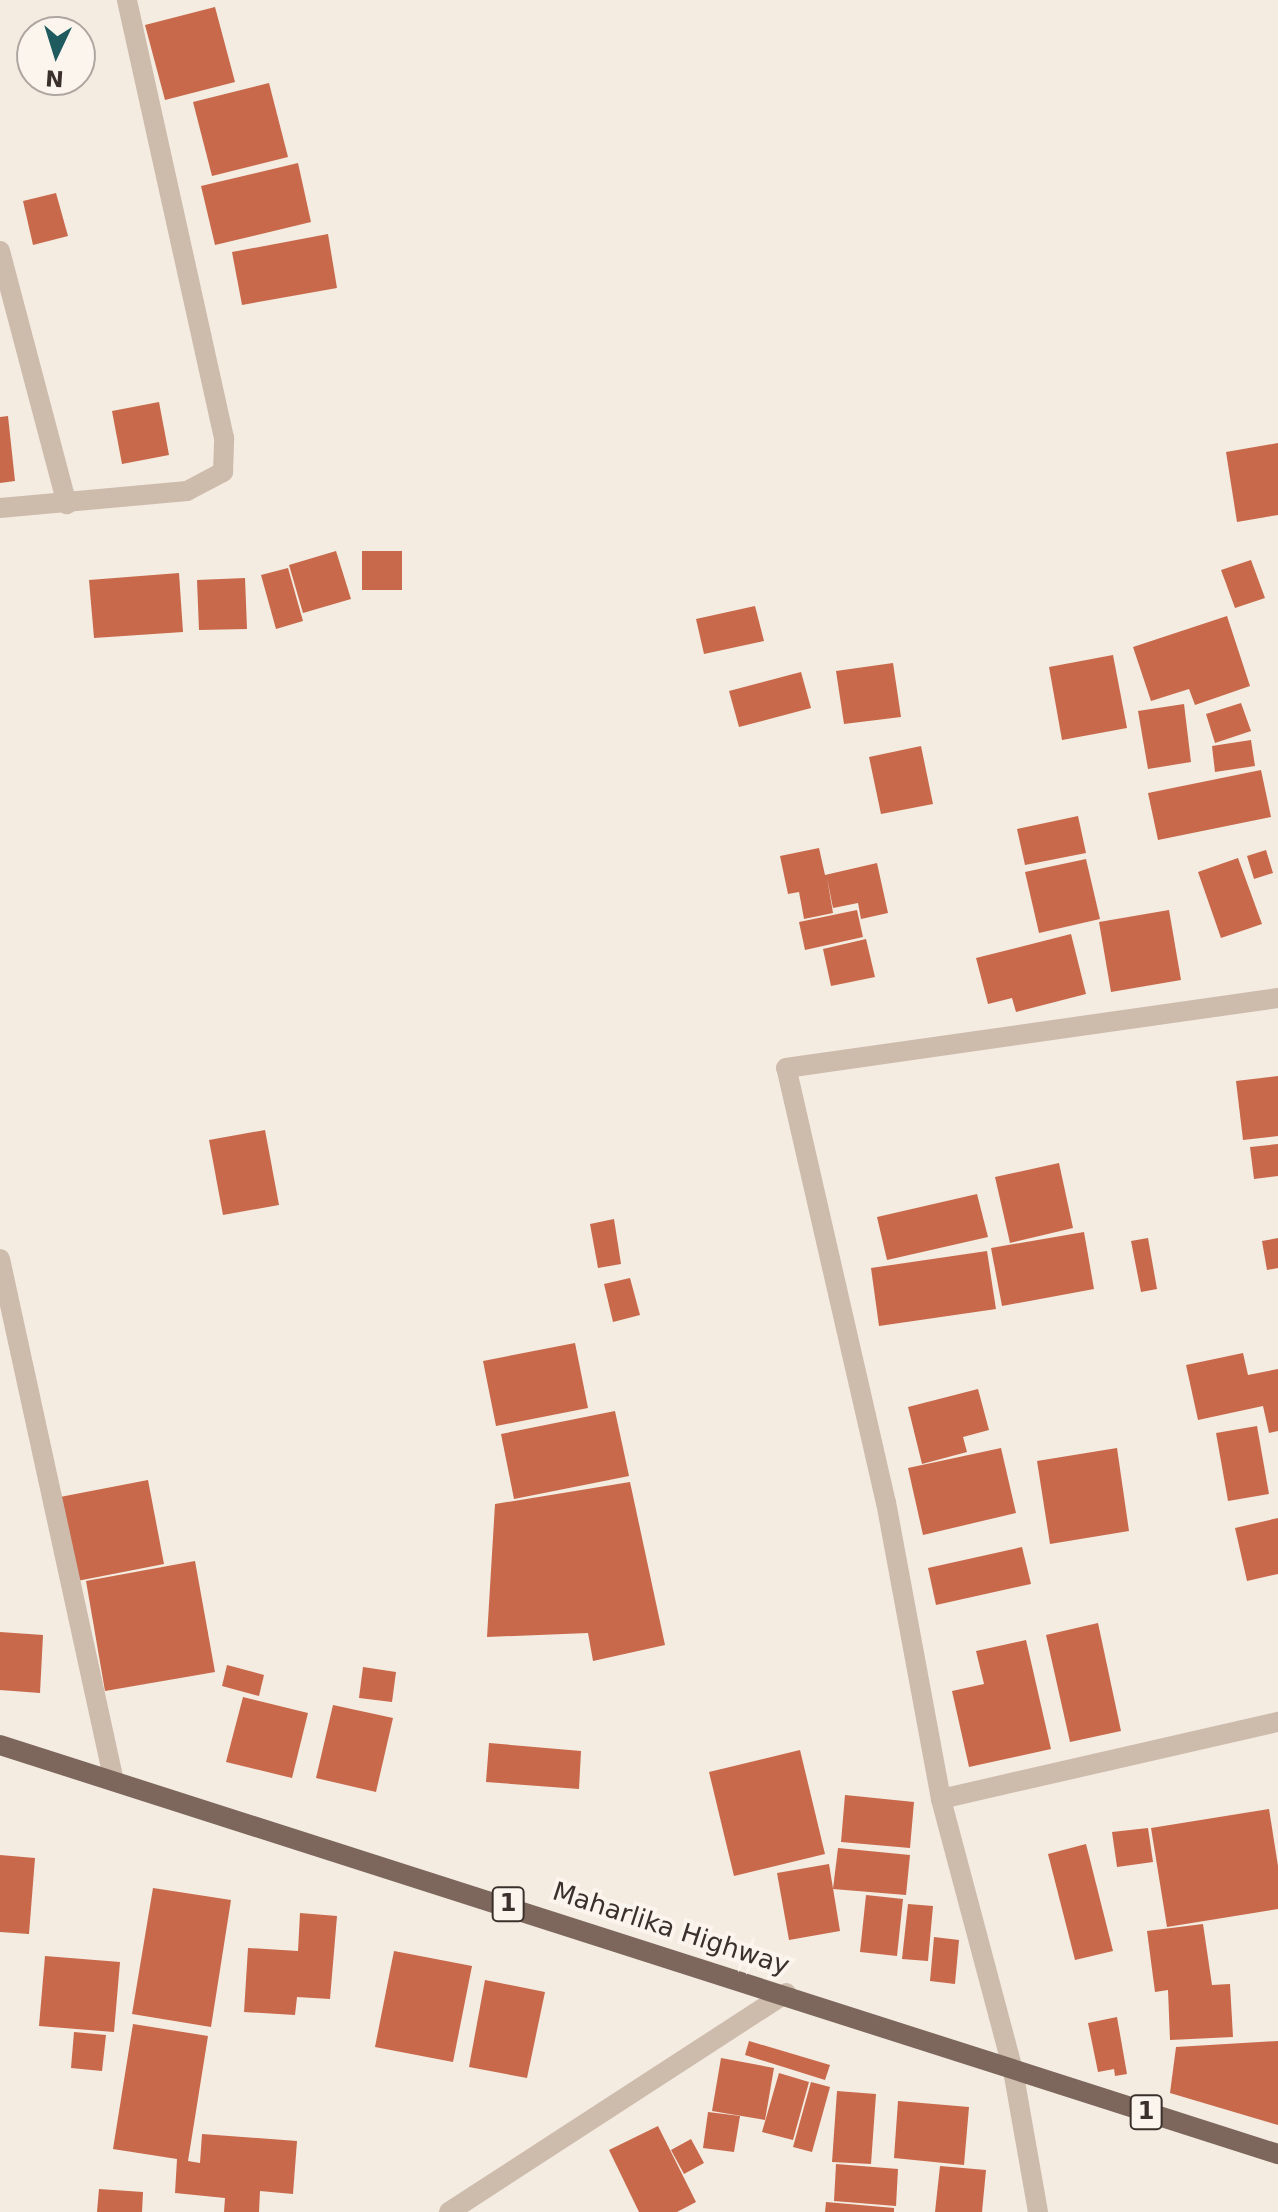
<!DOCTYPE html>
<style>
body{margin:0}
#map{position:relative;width:1278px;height:2212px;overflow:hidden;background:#f4ebe1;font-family:"DejaVu Sans",sans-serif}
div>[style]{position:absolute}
.building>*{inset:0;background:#c8694b}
.minor>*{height:20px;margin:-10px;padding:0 10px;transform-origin:10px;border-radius:10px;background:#cdbbac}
.tertiary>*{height:20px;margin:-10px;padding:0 10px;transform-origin:10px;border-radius:10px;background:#cdbbac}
.primary>*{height:20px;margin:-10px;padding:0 10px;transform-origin:10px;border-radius:10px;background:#7d675c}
span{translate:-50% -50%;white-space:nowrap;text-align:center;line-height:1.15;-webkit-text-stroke:8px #fbf5ee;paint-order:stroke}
.shield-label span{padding:2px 6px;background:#fbf5ee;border:2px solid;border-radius:6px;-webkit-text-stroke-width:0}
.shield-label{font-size:24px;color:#3b302b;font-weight:700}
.street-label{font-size:26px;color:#3b302b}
.north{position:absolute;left:16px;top:16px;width:80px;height:80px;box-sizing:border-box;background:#fbf5ee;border:2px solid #aea6a0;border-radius:50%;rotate:184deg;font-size:22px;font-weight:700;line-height:32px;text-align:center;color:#3b302b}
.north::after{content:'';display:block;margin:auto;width:28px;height:36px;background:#1f5a5e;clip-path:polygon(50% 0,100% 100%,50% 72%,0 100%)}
</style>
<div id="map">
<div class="building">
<i style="clip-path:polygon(215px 7px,235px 82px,165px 100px,145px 25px)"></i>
<i style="clip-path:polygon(269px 83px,288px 157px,212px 176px,193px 102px)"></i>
<i style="clip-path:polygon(298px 163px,311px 222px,215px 245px,201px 186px)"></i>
<i style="clip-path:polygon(56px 193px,68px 236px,33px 245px,23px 201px)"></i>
<i style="clip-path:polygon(328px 234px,337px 288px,242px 305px,232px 252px)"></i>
<i style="clip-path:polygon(159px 402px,169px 455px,122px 464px,112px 411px)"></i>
<i style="clip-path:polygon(8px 416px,15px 481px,0 483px,0 417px)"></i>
<i style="clip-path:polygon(1278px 443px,1278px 515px,1237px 522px,1226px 452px)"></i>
<i style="clip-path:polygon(336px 551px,351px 599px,303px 613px,289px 565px)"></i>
<i style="clip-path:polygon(362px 551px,402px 551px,402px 590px,362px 590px)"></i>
<i style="clip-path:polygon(1251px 560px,1265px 598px,1235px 608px,1221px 570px)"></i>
<i style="clip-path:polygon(288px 568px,303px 621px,276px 629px,261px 575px)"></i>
<i style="clip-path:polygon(179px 573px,183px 632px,94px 638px,89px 580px)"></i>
<i style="clip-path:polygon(245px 578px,247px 629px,199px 630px,197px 580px)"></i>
<i style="clip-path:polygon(755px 606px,764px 641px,704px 654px,696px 619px)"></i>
<i style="clip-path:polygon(1227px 616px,1250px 686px,1195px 705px,1189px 689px,1151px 701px,1133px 647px)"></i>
<i style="clip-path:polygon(1113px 655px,1127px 728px,1062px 740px,1049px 667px)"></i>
<i style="clip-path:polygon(893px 663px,901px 717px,844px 724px,836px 671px)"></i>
<i style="clip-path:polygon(801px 672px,811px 708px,739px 727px,729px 691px)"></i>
<i style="clip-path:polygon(1241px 703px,1251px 731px,1215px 743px,1206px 714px)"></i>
<i style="clip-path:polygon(1184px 704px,1191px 762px,1148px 769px,1138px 711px)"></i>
<i style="clip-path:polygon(1251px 740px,1255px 766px,1215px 772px,1212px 746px)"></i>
<i style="clip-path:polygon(921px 746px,933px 804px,881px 814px,869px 757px)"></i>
<i style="clip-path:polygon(1261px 770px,1271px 817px,1158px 840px,1148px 793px)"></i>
<i style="clip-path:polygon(1078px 816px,1086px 853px,1025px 865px,1017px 829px)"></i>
<i style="clip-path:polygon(819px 848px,825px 875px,877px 863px,888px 913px,861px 919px,858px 903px,833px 908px,827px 878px,833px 913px,804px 919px,799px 892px,788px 894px,780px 856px)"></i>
<i style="clip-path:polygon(1266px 850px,1273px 873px,1254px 879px,1247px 856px)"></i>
<i style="clip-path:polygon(1238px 858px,1262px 924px,1221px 938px,1198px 872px)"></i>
<i style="clip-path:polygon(1086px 859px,1100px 919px,1039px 933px,1025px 872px)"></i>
<i style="clip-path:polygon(857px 910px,863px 937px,805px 950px,799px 922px)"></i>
<i style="clip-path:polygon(1169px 910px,1181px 980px,1111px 992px,1099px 922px)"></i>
<i style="clip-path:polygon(1071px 934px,1086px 994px,1016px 1012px,1012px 998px,988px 1004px,976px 958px)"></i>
<i style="clip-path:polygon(866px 939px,875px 977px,831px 986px,823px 949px)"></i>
<i style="clip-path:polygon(1278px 1076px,1278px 1136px,1243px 1140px,1236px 1081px)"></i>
<i style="clip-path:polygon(265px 1130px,279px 1205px,223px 1215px,209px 1140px)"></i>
<i style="clip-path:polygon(1278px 1144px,1278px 1176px,1254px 1179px,1250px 1147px)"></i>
<i style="clip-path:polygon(1059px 1163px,1073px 1228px,1010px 1243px,995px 1177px)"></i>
<i style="clip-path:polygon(977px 1194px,988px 1237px,887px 1260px,877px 1217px)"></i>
<i style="clip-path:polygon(614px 1219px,621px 1264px,598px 1268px,590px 1224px)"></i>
<i style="clip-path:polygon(1084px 1232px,1094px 1289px,1002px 1306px,991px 1248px)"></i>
<i style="clip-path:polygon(1148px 1238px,1157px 1289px,1141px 1292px,1131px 1241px)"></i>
<i style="clip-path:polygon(1278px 1238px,1278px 1268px,1267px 1270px,1262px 1241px)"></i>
<i style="clip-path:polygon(987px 1251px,996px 1309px,879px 1326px,871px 1268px)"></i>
<i style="clip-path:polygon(630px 1278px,640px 1315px,613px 1322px,604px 1284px)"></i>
<i style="clip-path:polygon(575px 1343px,588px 1408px,496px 1426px,483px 1361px)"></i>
<i style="clip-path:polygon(1243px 1353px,1248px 1375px,1278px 1369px,1278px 1431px,1269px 1433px,1263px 1406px,1198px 1420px,1186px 1365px)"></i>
<i style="clip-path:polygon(978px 1389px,989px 1430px,963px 1437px,967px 1452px,922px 1464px,908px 1407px)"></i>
<i style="clip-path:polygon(615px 1411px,629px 1476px,514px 1499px,501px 1434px)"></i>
<i style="clip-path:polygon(1257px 1426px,1269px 1494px,1228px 1501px,1216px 1433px)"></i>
<i style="clip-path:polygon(1001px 1448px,1016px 1513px,923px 1535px,908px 1468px)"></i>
<i style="clip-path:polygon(1117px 1448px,1129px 1531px,1050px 1544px,1037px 1461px)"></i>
<i style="clip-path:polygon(148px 1480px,164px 1564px,77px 1581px,60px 1497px)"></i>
<i style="clip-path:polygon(630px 1482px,665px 1645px,593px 1661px,588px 1633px,487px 1637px,495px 1504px)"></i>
<i style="clip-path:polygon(1278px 1518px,1278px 1574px,1247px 1581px,1235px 1528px)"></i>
<i style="clip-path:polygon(1022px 1547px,1031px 1584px,936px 1605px,928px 1568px)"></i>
<i style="clip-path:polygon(195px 1561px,215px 1672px,105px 1691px,86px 1581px)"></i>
<i style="clip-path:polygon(1098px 1623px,1121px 1731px,1070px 1742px,1046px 1635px)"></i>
<i style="clip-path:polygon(0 1632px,43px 1635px,40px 1693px,0 1690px)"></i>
<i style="clip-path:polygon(1026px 1640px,1051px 1749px,969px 1767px,952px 1691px,984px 1684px,976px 1651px)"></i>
<i style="clip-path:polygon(227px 1665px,264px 1675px,259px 1696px,222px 1686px)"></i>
<i style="clip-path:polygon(363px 1667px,396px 1672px,392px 1702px,359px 1698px)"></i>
<i style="clip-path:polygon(243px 1697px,308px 1713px,292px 1778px,226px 1762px)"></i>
<i style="clip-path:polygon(333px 1705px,393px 1718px,376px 1792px,316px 1778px)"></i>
<i style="clip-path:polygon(489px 1743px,581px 1751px,579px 1789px,486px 1782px)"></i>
<i style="clip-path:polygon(800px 1750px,825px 1854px,734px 1876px,709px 1772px)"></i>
<i style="clip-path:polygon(845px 1795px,914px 1802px,910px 1848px,841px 1842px)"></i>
<i style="clip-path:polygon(1269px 1809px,1278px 1866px,1278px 1909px,1167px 1927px,1151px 1828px)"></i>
<i style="clip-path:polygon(1148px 1828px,1153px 1862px,1117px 1867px,1112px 1832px)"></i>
<i style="clip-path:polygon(1086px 1844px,1113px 1951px,1075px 1960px,1048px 1854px)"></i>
<i style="clip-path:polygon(838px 1848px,910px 1855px,906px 1895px,833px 1889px)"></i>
<i style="clip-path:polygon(0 1855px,35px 1858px,29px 1934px,0 1932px)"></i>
<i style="clip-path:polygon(829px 1864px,840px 1931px,789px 1940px,777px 1873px)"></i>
<i style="clip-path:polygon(153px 1888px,231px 1900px,211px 2027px,132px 2014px)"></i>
<i style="clip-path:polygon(866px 1895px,903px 1899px,897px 1956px,860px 1952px)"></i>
<i style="clip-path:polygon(908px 1904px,933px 1906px,928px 1961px,902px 1959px)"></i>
<i style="clip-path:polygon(300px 1913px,337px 1916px,330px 1999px,297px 1997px,295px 2015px,244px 2012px,248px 1948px,298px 1951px)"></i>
<i style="clip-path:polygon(1203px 1924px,1212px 1985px,1230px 1984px,1233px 2037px,1170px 2040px,1168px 1990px,1155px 1992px,1147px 1931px)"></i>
<i style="clip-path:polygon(934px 1937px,959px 1940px,955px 1984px,930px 1981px)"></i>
<i style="clip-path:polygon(394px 1951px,472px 1966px,453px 2062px,375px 2047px)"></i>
<i style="clip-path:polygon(45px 1956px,120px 1962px,114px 2032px,39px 2026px)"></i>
<i style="clip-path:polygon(485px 1980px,545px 1992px,527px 2078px,469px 2067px)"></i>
<i style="clip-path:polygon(1117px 2017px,1127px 2074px,1115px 2076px,1114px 2069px,1098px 2072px,1088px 2023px)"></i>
<i style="clip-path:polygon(133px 2024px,208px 2036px,188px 2161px,200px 2163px,202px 2134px,297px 2141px,293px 2194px,260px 2191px,259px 2212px,224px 2212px,225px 2198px,175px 2193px,177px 2159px,113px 2149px)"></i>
<i style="clip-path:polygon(74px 2032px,106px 2035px,102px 2071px,71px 2068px)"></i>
<i style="clip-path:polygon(749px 2041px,830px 2065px,825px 2080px,745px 2055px)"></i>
<i style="clip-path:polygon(1278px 2041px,1278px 2125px,1170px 2093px,1176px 2047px)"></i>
<i style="clip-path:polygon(721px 2058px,774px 2068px,765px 2120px,712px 2111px)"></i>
<i style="clip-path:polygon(779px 2073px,809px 2082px,793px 2140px,762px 2132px)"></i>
<i style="clip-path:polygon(811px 2082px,830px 2087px,812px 2152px,793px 2147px)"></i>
<i style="clip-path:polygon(837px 2091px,876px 2094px,871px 2164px,832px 2162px)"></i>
<i style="clip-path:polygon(898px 2101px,969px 2107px,964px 2165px,894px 2158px)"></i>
<i style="clip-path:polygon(708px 2112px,740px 2116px,734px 2152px,703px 2148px)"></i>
<i style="clip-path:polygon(658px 2126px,696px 2202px,677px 2212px,639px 2212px,609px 2150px)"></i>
<i style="clip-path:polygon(691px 2139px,704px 2163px,684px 2174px,671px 2150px)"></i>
<i style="clip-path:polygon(836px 2164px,898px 2169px,896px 2206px,834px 2201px)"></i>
<i style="clip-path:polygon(940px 2166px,986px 2170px,982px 2212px,935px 2212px)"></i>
<i style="clip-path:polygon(99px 2189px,143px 2192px,142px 2212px,97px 2212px)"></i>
<i style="clip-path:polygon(826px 2202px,894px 2208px,894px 2212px,825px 2212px)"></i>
</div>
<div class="minor">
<i style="left:0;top:251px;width:262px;rotate:75.2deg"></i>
<i style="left:0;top:508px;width:188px;rotate:-5.2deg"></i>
<i style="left:187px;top:491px;width:41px;rotate:-27.8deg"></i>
<i style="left:223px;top:472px;width:34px;rotate:-88deg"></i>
<i style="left:224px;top:438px;width:449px;rotate:-102.5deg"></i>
<i style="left:0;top:1259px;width:530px;rotate:77.69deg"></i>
<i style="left:941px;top:1799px;width:346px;rotate:-12.9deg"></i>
<i style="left:1038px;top:2212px;width:144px;rotate:-100deg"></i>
<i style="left:1013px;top:2070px;width:280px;rotate:-104.9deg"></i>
<i style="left:941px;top:1799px;width:301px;rotate:-100.5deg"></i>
<i style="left:886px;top:1503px;width:446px;rotate:-102.9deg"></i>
<i style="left:786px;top:1068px;width:497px;rotate:-8.1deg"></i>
</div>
<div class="tertiary">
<i style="left:449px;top:2212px;width:402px;rotate:-33deg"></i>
</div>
<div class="primary">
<i style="left:0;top:1745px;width:1342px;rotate:17.75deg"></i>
</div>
<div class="shield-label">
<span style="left:508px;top:1904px">1</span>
<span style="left:1146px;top:2112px">1</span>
</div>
<div class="street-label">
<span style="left:671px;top:1929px;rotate:18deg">Maharlika Highway</span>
</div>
<div class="north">N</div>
</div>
